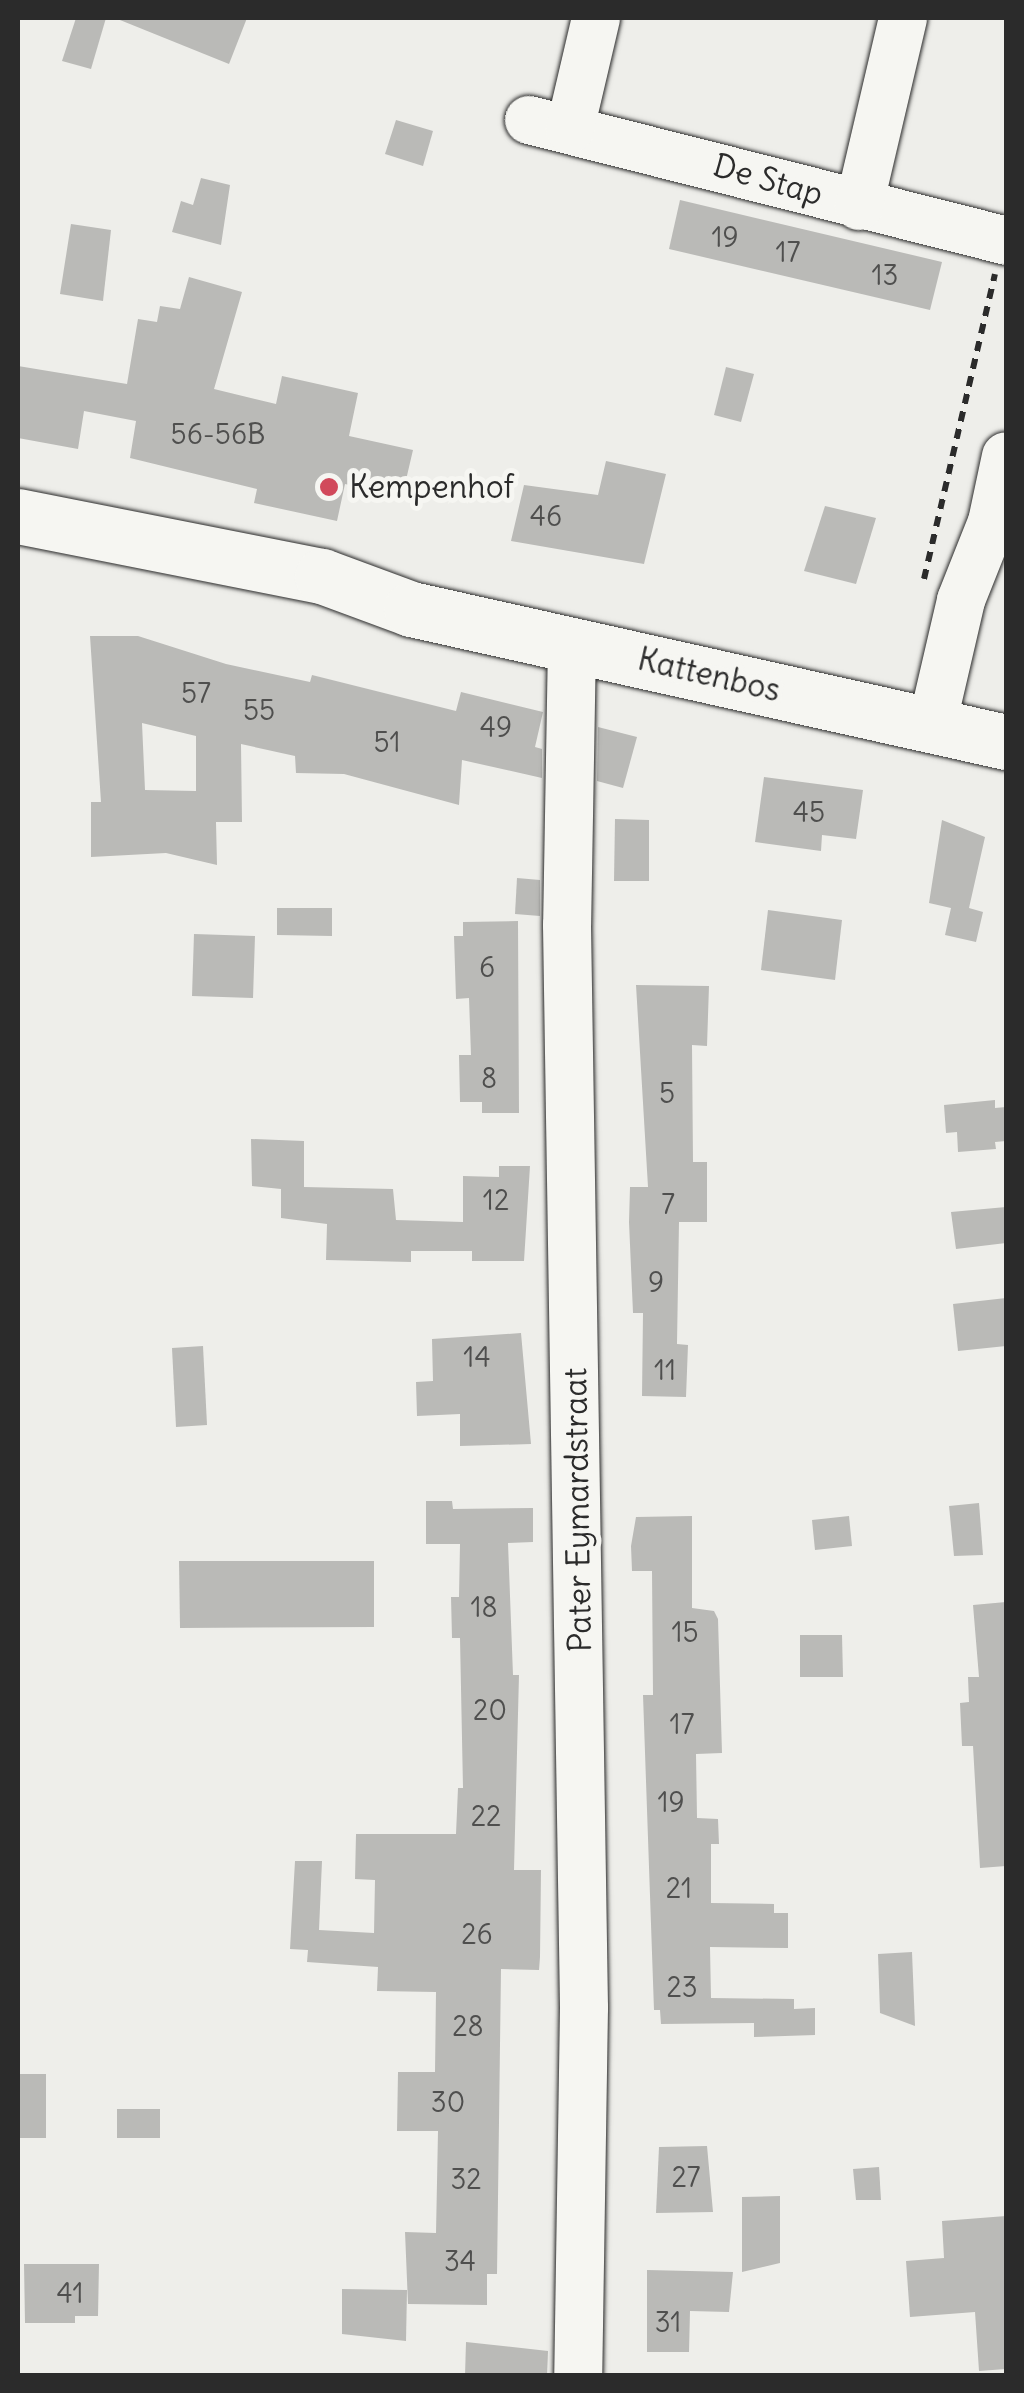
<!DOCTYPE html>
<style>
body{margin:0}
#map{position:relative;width:1024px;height:2393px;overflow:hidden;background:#eeeeea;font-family:Delius,sans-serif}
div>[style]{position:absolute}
.building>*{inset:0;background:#babab7}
.path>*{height:6px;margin-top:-3px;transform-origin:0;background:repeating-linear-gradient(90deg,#2b2b2b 0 10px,transparent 0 18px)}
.roads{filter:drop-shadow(0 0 2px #2b2b2b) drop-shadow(0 0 2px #2b2b2b)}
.minor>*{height:48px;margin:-24px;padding:0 24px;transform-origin:24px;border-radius:24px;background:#f6f6f2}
.major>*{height:55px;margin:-27.5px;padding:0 27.5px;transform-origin:27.5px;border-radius:27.5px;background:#f6f6f2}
.dots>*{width:28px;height:28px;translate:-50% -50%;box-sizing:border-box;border:5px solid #f6f6f2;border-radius:50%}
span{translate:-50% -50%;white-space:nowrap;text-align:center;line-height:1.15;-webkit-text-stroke:10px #f6f6f2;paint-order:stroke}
.number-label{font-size:28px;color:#4f4f4e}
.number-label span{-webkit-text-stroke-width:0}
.street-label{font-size:32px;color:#2b2b2b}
.poi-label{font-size:32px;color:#2b2b2b}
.left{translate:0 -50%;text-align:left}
.frame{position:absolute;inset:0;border:20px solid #2b2b2b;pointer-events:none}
</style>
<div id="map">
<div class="building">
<i style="clip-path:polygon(76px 18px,106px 18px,91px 69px,62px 61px)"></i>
<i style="clip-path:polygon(115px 18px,247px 18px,229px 64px)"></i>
<i style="clip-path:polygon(396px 120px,433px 131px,423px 166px,385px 154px)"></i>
<i style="clip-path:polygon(201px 178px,230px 185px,221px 245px,172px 232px,181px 201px,193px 205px)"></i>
<i style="clip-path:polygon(680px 200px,942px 262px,930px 310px,669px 249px)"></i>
<i style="clip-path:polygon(71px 224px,111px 230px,103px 301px,60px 294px)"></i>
<i style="clip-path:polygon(189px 277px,242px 292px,214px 389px,276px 404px,282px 376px,358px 393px,349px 436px,413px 450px,402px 497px,345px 484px,337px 521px,254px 503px,257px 489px,130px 458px,136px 421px,84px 411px,78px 449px,18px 438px,18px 366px,127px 384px,138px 319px,157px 322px,160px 306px,180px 309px)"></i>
<i style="clip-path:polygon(726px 367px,754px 374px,741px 422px,714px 415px)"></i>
<i style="clip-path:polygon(606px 461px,666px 474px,644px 564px,511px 541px,524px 485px,598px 495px)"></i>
<i style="clip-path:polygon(825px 506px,876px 518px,856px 584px,804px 571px)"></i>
<i style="clip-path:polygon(evenodd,90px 636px,138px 636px,226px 664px,310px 682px,312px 675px,456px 711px,461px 692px,543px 712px,535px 747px,542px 749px,542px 778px,462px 760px,459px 805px,344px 774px,296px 773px,295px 756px,241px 744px,242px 822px,216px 822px,217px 865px,166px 853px,91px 857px,91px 802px,101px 802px,90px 636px,142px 723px,196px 736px,196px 791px,145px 790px,142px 723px)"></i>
<i style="clip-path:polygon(598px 727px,637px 737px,623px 788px,597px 781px)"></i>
<i style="clip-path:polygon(764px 777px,863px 790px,856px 839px,822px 835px,821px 851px,755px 842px)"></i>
<i style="clip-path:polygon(615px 819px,649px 820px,649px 881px,614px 881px)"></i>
<i style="clip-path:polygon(942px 820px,985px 837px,969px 908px,983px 912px,976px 942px,945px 935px,951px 908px,929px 903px)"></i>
<i style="clip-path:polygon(517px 878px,540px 880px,540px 916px,515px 914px)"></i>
<i style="clip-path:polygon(277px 908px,332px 908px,332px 936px,277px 935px)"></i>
<i style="clip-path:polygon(768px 910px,842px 920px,835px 980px,761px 970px)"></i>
<i style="clip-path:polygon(518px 921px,519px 1113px,482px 1113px,482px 1102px,460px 1102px,459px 1055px,471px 1055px,469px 998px,456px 999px,454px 936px,463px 936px,463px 922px)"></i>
<i style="clip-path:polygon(194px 934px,255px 936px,253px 998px,192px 996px)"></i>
<i style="clip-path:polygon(636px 985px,709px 986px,707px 1046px,692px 1045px,693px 1162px,707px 1162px,707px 1222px,679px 1222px,677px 1344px,688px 1345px,686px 1397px,642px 1396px,643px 1313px,633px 1313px,629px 1222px,630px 1187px,648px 1187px)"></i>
<i style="clip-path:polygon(995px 1100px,995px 1108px,1006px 1107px,1006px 1141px,995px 1142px,996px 1149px,958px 1152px,957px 1132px,946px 1133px,944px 1105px)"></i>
<i style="clip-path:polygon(251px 1139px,304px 1141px,304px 1187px,393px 1189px,396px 1220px,463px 1222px,463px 1176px,499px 1177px,499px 1166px,530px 1166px,524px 1261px,472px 1261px,472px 1251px,411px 1251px,411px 1262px,326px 1260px,327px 1224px,281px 1218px,281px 1189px,252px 1186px)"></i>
<i style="clip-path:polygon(1006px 1207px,1006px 1243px,956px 1249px,951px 1212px)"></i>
<i style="clip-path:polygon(1006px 1298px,1006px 1346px,958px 1351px,953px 1304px)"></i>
<i style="clip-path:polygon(521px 1333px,531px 1444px,460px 1446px,460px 1414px,417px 1416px,416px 1382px,433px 1381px,432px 1339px)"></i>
<i style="clip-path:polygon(203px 1346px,207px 1425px,176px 1427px,172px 1348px)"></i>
<i style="clip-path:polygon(426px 1501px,452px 1501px,453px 1509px,533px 1508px,533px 1542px,508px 1543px,513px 1675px,519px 1675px,514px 1870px,541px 1870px,540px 1957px,539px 1970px,501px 1969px,497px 2274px,487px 2274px,487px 2305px,408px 2304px,405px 2232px,436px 2233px,438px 2131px,397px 2131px,398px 2072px,435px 2072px,436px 1992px,377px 1991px,378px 1967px,307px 1962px,308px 1950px,290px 1949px,295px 1861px,322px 1861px,319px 1930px,374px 1933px,375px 1880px,355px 1879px,356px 1834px,456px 1834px,458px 1788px,463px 1788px,460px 1638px,452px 1638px,451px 1597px,459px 1597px,460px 1544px,426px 1544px)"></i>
<i style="clip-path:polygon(979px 1503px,983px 1555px,954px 1556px,949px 1506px)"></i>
<i style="clip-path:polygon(692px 1516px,692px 1608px,714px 1611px,718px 1619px,722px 1753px,696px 1754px,697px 1818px,718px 1819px,719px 1844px,711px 1844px,711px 1903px,774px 1904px,774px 1913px,788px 1913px,788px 1948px,710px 1947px,711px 1998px,794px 1999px,794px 2009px,815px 2008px,815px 2035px,754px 2037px,754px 2023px,661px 2024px,660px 2010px,654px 2010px,643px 1695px,653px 1695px,652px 1571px,632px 1571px,631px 1546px,636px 1517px)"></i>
<i style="clip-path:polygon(849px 1516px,852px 1546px,815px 1550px,812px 1520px)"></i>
<i style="clip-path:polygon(179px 1561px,374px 1561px,374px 1627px,180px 1628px)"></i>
<i style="clip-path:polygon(1006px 1602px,1006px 1866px,980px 1868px,973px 1746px,962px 1746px,960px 1703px,969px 1702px,968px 1677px,979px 1677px,973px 1605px)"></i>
<i style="clip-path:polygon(800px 1635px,842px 1635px,843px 1677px,800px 1677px)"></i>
<i style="clip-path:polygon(912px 1952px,915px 2026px,880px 2013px,878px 1954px)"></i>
<i style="clip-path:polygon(18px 2074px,46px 2074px,46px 2138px,18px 2138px)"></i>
<i style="clip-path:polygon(117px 2109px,160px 2109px,160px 2138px,117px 2138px)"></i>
<i style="clip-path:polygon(707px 2146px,713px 2212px,656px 2213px,659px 2147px)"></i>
<i style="clip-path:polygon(879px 2167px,881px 2200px,856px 2200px,853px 2169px)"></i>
<i style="clip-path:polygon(780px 2196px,780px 2263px,742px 2272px,742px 2197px)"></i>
<i style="clip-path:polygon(1006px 2216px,1006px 2369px,979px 2371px,975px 2312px,910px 2317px,906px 2261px,944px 2258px,942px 2221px)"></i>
<i style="clip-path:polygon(24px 2264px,99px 2264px,98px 2316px,75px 2316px,75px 2323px,25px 2323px)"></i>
<i style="clip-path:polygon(647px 2270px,733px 2272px,729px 2312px,690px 2311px,689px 2352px,647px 2352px)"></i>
<i style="clip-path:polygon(342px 2289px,407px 2290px,406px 2341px,342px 2334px)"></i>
<i style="clip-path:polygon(466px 2342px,548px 2351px,547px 2376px,465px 2376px)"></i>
</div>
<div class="path">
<i style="left:924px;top:579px;width:313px;rotate:-76.9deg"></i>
</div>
<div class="roads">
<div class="minor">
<i style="left:529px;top:120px;width:492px;rotate:14.2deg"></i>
<i style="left:570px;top:129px;width:114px;rotate:-76.8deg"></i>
<i style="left:859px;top:206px;width:193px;rotate:-76.8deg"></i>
<i style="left:572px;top:644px;width:281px;rotate:91deg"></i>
<i style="left:567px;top:925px;width:1083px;rotate:89.1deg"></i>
<i style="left:584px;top:2008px;width:368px;rotate:90.9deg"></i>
<i style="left:932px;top:725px;width:128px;rotate:-76.9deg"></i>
<i style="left:961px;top:600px;width:84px;rotate:-68.3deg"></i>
<i style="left:992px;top:522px;width:67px;rotate:-78deg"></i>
</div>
<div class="major">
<i style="left:18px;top:516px;width:310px;rotate:11.2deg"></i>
<i style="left:322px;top:576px;width:95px;rotate:20.3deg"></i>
<i style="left:411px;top:609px;width:610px;rotate:12.6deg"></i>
</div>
</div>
<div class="dots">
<i style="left:329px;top:487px;background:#d1495b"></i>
</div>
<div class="number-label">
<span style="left:725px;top:237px">19</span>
<span style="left:788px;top:252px">17</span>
<span style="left:885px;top:275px">13</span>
<span style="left:218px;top:434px">56-56B</span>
<span style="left:546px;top:516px">46</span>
<span style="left:196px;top:693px">57</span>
<span style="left:259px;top:710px">55</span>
<span style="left:496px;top:727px">49</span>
<span style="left:387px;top:742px">51</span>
<span style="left:809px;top:812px">45</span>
<span style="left:487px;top:967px">6</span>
<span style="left:489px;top:1078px">8</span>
<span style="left:667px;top:1093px">5</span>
<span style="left:496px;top:1200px">12</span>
<span style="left:668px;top:1204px">7</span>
<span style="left:656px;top:1282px">9</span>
<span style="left:477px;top:1357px">14</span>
<span style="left:665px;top:1370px">11</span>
<span style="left:484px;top:1607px">18</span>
<span style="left:685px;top:1632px">15</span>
<span style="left:490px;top:1710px">20</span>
<span style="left:682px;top:1724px">17</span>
<span style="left:671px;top:1802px">19</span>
<span style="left:486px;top:1816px">22</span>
<span style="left:679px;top:1888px">21</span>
<span style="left:477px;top:1934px">26</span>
<span style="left:682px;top:1987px">23</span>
<span style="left:468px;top:2026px">28</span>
<span style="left:448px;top:2102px">30</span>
<span style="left:686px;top:2177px">27</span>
<span style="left:466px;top:2179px">32</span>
<span style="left:460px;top:2261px">34</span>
<span style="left:70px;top:2293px">41</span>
<span style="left:668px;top:2322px">31</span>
</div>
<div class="street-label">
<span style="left:768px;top:180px;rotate:16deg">De Stap</span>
<span style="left:709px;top:675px;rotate:13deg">Kattenbos</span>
<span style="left:578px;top:1510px;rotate:-91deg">Pater Eymardstraat</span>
</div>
<div class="poi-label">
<span class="left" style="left:349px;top:487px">Kempenhof</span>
</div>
<div class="frame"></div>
</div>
